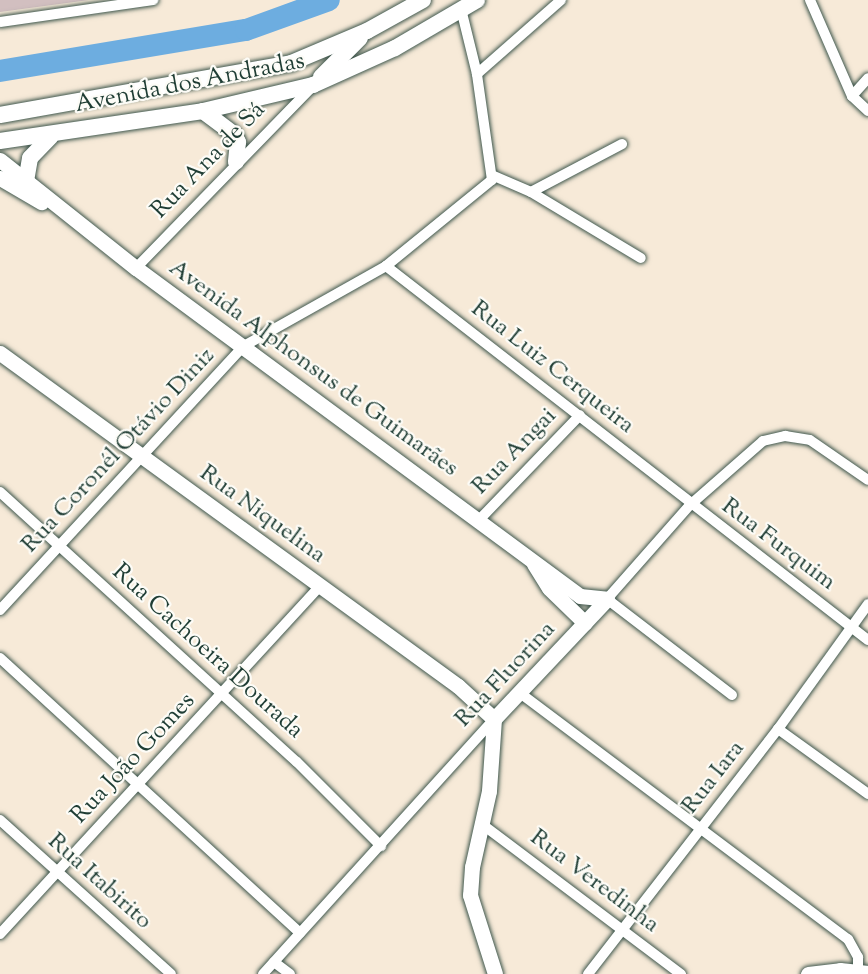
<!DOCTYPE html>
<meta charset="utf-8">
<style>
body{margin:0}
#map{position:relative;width:868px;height:974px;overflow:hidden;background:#f7ead8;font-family:"Sorts Mill Goudy",serif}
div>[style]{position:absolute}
.industrial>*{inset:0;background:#d2bfc0}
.river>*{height:22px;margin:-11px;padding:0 11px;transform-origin:11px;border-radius:11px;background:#6dade0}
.roads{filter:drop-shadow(0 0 2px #3f574d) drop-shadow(0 0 2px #3f574d)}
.street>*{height:10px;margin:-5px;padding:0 5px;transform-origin:5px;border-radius:5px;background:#fff}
.secondary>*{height:15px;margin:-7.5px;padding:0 7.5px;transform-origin:7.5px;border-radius:7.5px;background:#fff}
.primary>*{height:16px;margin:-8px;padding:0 8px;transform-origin:8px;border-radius:8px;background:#fff}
span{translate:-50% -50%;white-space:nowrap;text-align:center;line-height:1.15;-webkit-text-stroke:4.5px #fdfcf7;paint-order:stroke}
.street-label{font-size:24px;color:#1f3d34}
</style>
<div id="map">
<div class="industrial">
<i style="clip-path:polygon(0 0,89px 0,0 12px)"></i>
</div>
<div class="river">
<i style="left:0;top:71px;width:249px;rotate:-9.5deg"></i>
<i style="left:246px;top:30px;width:88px;rotate:-19.9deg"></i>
</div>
<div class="roads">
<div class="street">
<i style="left:810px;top:0;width:105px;rotate:66.4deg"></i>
<i style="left:852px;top:96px;width:22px;rotate:43deg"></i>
<i style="left:0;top:22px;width:155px;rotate:-8.2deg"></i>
<i style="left:477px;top:74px;width:112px;rotate:-41.4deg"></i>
<i style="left:852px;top:96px;width:24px;rotate:-48deg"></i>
<i style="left:494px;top:176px;width:40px;rotate:23.4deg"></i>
<i style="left:531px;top:192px;width:128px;rotate:31deg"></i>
<i style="left:531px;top:192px;width:103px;rotate:-27.8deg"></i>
<i style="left:386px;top:266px;width:610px;rotate:37.81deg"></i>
<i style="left:136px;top:268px;width:251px;rotate:-45.8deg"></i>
<i style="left:0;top:492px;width:401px;rotate:42.3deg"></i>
<i style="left:297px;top:762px;width:119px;rotate:45deg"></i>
<i style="left:480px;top:519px;width:144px;rotate:-46.1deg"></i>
<i style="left:0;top:610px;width:359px;rotate:-47.3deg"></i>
<i style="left:244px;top:346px;width:163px;rotate:-29.4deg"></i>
<i style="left:386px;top:266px;width:136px;rotate:-39.1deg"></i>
<i style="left:492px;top:180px;width:107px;rotate:-98.1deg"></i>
<i style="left:477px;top:74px;width:67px;rotate:-103.8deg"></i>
<i style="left:0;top:658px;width:407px;rotate:42.5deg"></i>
<i style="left:520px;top:693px;width:410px;rotate:36.9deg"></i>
<i style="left:848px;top:939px;width:21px;rotate:61deg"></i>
<i style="left:858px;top:957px;width:14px;rotate:90deg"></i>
<i style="left:732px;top:695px;width:158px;rotate:-142.5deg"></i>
<i style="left:607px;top:599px;width:125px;rotate:-48.6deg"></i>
<i style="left:690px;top:505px;width:97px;rotate:-41.2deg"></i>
<i style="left:763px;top:441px;width:23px;rotate:-13deg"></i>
<i style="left:785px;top:436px;width:25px;rotate:9deg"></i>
<i style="left:810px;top:440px;width:70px;rotate:34.6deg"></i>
<i style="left:778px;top:729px;width:111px;rotate:35.8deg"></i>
<i style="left:0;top:820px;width:230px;rotate:42deg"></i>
<i style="left:483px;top:825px;width:248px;rotate:37deg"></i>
<i style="left:0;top:934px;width:474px;rotate:-47.4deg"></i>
<i style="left:274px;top:962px;width:20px;rotate:37deg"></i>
<i style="left:263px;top:974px;width:344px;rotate:-47.8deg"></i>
<i style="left:588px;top:974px;width:310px;rotate:-52.2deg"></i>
<i style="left:778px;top:729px;width:154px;rotate:-54.2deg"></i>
</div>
<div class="secondary">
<i style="left:0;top:160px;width:174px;rotate:38.5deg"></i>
<i style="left:136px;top:268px;width:552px;rotate:36.45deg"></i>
<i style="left:580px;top:596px;width:27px;rotate:6deg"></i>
<i style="left:0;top:178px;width:48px;rotate:30.3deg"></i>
<i style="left:0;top:353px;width:566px;rotate:36.02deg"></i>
<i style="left:458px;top:686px;width:49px;rotate:42.5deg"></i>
<i style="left:534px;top:564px;width:28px;rotate:58deg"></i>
<i style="left:549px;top:588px;width:50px;rotate:44.2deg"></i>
<i style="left:494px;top:719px;width:72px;rotate:94deg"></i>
<i style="left:489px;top:791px;width:78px;rotate:102.6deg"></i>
<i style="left:472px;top:867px;width:28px;rotate:94deg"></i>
<i style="left:470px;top:895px;width:83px;rotate:72.4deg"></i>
<i style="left:494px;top:719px;width:165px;rotate:-46.7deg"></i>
<i style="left:808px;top:974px;width:32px;rotate:-7deg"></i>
<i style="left:840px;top:970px;width:28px;rotate:6deg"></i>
</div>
<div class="primary">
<i style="left:321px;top:77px;width:55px;rotate:-45deg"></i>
<i style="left:203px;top:111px;width:39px;rotate:37deg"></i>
<i style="left:234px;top:134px;width:9px;rotate:63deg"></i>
<i style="left:238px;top:142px;width:20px;rotate:96deg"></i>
<i style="left:0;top:115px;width:296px;rotate:-10.1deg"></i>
<i style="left:291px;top:63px;width:82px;rotate:-22.8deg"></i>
<i style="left:367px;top:31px;width:64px;rotate:-29deg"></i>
<i style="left:0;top:141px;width:205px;rotate:-8.4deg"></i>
<i style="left:203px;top:111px;width:113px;rotate:-13.3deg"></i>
<i style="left:313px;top:85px;width:90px;rotate:-24.3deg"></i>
<i style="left:395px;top:48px;width:95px;rotate:-30.3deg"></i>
<i style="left:26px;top:181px;width:23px;rotate:-80deg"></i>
<i style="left:30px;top:158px;width:30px;rotate:-46deg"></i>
</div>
</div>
<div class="street-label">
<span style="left:190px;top:84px;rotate:-11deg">Avenida dos Andradas</span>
<span style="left:209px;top:161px;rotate:-46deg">Rua Ana de Sá</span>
<span style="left:552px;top:368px;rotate:38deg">Rua Luiz Cerqueira</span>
<span style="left:313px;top:369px;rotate:36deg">Avenida Alphonsus de Guimarães</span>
<span style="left:119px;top:451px;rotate:-47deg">Rua Coronél Otávio Diniz</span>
<span style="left:515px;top:452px;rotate:-46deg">Rua Angai</span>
<span style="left:262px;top:515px;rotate:36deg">Rua Niquelina</span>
<span style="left:778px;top:545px;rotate:37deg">Rua Furquim</span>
<span style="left:207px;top:652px;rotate:42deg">Rua Cachoeira Dourada</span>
<span style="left:506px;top:675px;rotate:-47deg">Rua Fluorina</span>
<span style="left:134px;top:759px;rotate:-47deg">Rua João Gomes</span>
<span style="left:714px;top:778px;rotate:-52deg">Rua Iara</span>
<span style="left:99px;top:882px;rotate:42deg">Rua Itabirito</span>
<span style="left:594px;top:882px;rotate:37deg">Rua Veredinha</span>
</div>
</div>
